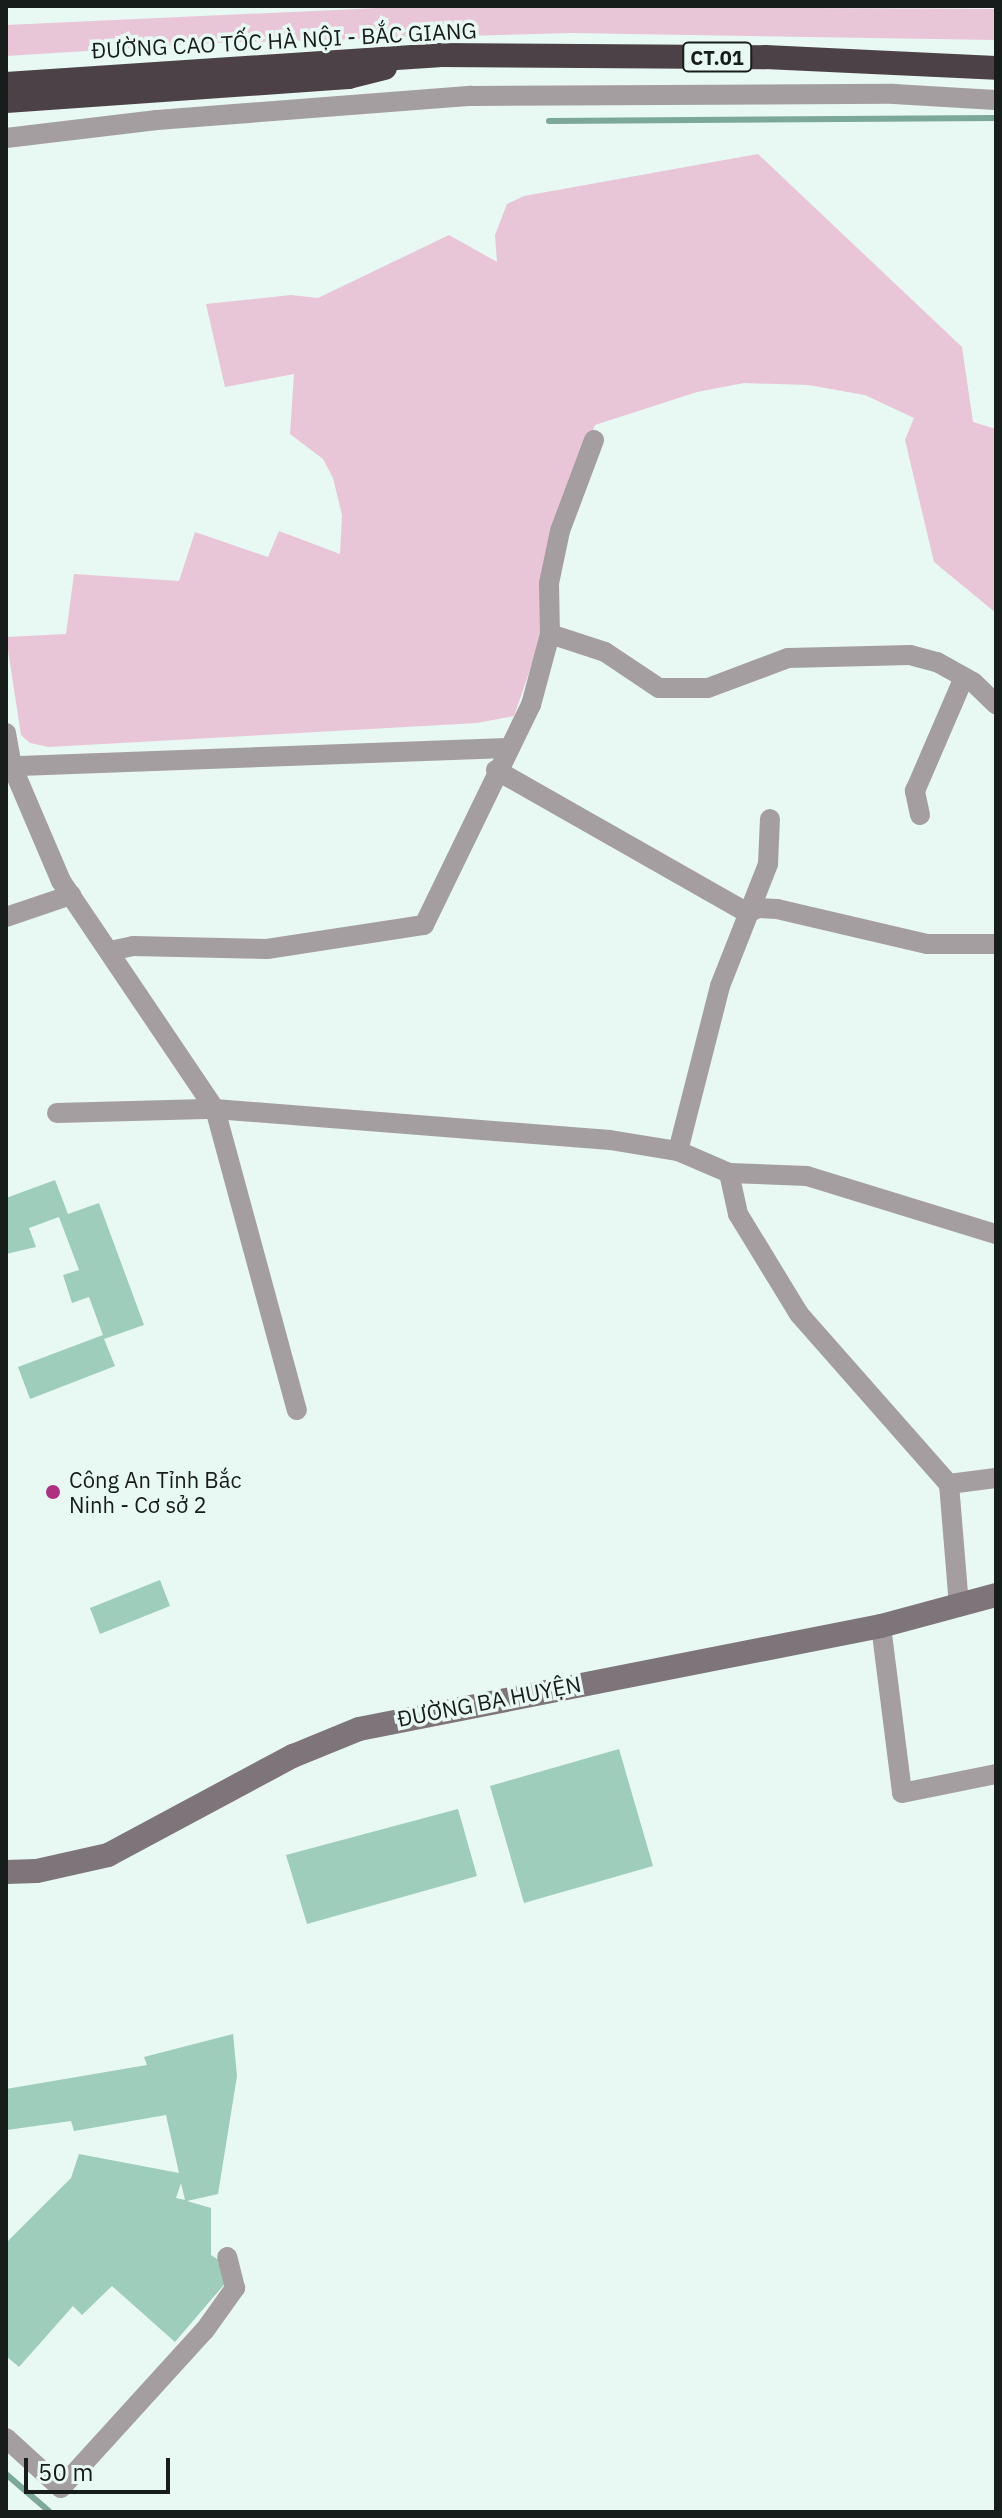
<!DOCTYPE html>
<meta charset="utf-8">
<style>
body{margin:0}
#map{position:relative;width:1002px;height:2518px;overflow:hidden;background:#e8f8f2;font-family:"IBM Plex Sans",sans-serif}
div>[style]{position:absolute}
.green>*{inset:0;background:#e9c5d8}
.stream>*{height:6px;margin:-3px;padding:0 3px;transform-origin:3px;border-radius:3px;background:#7ba899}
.building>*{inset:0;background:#9ecdbc}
.street>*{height:20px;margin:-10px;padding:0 10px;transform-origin:10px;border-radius:10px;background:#a49ea1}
.secondary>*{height:24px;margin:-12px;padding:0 12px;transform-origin:12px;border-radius:12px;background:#7e757a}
.highway>*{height:24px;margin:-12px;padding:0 12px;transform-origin:12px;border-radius:12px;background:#4c4146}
.dots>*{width:22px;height:22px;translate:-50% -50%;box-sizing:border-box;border:4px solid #e8f8f2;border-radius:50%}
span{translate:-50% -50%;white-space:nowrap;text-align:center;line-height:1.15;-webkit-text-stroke:7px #e8f8f2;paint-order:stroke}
.shield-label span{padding:2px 6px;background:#e8f8f2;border:2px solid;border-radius:6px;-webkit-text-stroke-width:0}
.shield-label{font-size:20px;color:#171d1b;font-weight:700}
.street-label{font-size:22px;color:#171d1b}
.poi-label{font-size:22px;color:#171d1b}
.left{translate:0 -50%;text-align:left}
.frame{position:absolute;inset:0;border:8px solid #171d1b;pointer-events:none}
.scale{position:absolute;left:24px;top:2458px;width:146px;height:36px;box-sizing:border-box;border:4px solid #171d1b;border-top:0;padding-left:10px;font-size:24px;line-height:28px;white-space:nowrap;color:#171d1b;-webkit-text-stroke:6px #e8f8f2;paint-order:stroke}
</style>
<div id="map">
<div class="green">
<i style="clip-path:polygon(422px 6px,996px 9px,996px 40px,571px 33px,215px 43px,6px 56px,6px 25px)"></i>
<i style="clip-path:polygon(758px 154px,962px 347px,973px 422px,996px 429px,996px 613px,934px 562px,905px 440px,914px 418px,865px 395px,808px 385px,744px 383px,697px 392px,595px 425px,577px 470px,542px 635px,514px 716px,477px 723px,49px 747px,30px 743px,21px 735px,6px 637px,66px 634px,74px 574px,179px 581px,195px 532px,268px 557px,279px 531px,340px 554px,342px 515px,333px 478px,323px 459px,290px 434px,294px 374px,225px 387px,206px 304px,291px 295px,318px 298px,449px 235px,497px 262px,495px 235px,507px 204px,524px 196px)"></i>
</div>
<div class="stream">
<i style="left:549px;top:121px;width:447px;rotate:-0.4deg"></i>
<i style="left:6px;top:2474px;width:58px;rotate:40.8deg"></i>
</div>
<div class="building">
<i style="clip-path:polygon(55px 1180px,68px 1214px,99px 1203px,144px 1325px,104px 1339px,115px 1366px,30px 1399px,18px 1367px,103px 1335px,89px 1297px,72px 1303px,63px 1275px,79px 1270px,59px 1217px,29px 1228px,36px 1247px,6px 1254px,6px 1198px)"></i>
<i style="clip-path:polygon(160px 1580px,170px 1606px,100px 1634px,90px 1608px)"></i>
<i style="clip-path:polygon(619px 1749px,653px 1866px,524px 1903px,490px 1786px)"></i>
<i style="clip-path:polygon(458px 1809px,477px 1876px,307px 1924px,286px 1855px)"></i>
<i style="clip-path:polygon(evenodd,233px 2034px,237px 2076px,218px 2194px,187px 2201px,211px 2208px,211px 2255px,220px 2261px,228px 2280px,175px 2342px,112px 2286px,82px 2315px,73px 2306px,19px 2367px,6px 2356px,6px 2243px,71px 2178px,79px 2154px,179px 2173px,166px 2115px,74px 2131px,71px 2121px,7px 2130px,6px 2089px,147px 2065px,144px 2057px,233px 2034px,181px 2183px,185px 2200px,176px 2198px,181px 2183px)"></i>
</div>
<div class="street">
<i style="left:6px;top:138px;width:152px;rotate:-6.8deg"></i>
<i style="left:157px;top:120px;width:315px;rotate:-4.4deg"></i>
<i style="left:471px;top:96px;width:423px;rotate:-0.3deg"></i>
<i style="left:894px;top:94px;width:102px;rotate:3.4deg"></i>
<i style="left:594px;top:440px;width:97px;rotate:110.5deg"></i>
<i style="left:560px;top:531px;width:53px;rotate:101.9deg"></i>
<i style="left:549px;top:583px;width:51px;rotate:88.9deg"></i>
<i style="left:550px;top:634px;width:58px;rotate:18.1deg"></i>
<i style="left:605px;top:652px;width:65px;rotate:33.7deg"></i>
<i style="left:659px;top:688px;width:49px"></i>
<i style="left:708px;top:688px;width:85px;rotate:-20.6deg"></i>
<i style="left:788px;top:658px;width:122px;rotate:-1.4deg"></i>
<i style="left:910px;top:655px;width:28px;rotate:15deg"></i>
<i style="left:937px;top:662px;width:41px;rotate:29.1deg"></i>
<i style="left:973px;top:682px;width:32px;rotate:44deg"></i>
<i style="left:6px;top:733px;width:34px;rotate:80deg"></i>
<i style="left:12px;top:766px;width:6px;rotate:162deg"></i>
<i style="left:507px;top:748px;width:495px;rotate:177.9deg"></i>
<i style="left:12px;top:766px;width:125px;rotate:66.9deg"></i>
<i style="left:61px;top:881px;width:275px;rotate:56deg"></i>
<i style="left:215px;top:1109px;width:396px;rotate:4.5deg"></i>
<i style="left:610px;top:1140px;width:69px;rotate:9.2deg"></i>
<i style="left:678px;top:1151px;width:56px;rotate:23.3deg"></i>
<i style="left:729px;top:1173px;width:42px;rotate:77.6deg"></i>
<i style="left:738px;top:1214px;width:117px;rotate:58.6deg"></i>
<i style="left:799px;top:1314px;width:227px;rotate:48.6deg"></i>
<i style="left:949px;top:1484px;width:47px;rotate:-7.3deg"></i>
<i style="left:496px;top:770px;width:290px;rotate:29.6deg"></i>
<i style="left:920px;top:815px;width:25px;rotate:-102deg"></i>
<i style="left:915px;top:791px;width:124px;rotate:-66.7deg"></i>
<i style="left:748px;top:913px;width:11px;rotate:-27deg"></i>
<i style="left:758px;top:908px;width:19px;rotate:3deg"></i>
<i style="left:777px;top:909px;width:154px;rotate:13.1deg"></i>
<i style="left:927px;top:944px;width:69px"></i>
<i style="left:6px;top:917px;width:69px;rotate:-18.7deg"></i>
<i style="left:110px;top:951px;width:24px;rotate:-12deg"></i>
<i style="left:133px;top:946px;width:134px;rotate:1.3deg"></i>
<i style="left:267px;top:949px;width:159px;rotate:-8.7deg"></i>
<i style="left:424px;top:925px;width:245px;rotate:-64.1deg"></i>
<i style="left:531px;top:705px;width:73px;rotate:-75deg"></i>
<i style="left:57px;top:1113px;width:158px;rotate:-1.5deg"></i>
<i style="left:215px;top:1109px;width:312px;rotate:74.8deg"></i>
<i style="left:678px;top:1151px;width:170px;rotate:-75.7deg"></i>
<i style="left:720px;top:986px;width:131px;rotate:-68.5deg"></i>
<i style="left:768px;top:864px;width:45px;rotate:-87.5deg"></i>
<i style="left:729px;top:1173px;width:78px;rotate:2.2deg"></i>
<i style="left:807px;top:1176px;width:198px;rotate:17.1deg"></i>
<i style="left:949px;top:1484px;width:122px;rotate:85.3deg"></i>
<i style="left:881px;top:1626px;width:168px;rotate:82.8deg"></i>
<i style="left:902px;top:1793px;width:96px;rotate:-11.4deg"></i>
<i style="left:6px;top:2438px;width:74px;rotate:42.3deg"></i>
<i style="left:61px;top:2488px;width:214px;rotate:-47.7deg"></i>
<i style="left:205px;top:2330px;width:52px;rotate:-54.5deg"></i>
<i style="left:235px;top:2288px;width:32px;rotate:-104deg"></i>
</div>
<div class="secondary">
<i style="left:6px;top:1872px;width:31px;rotate:-2deg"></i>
<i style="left:37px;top:1871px;width:73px;rotate:-12.7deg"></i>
<i style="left:108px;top:1855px;width:210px;rotate:-28.2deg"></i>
<i style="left:293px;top:1756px;width:71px;rotate:-22.2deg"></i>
<i style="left:359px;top:1729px;width:532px;rotate:-11.16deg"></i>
<i style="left:881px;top:1626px;width:119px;rotate:-15.1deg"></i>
</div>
<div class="highway">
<i style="left:6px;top:84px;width:433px;rotate:-3.8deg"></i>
<i style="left:438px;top:55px;width:327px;rotate:0.4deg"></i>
<i style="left:765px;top:57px;width:231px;rotate:2.7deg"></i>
<i style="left:6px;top:101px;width:343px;rotate:-4deg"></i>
<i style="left:348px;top:77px;width:38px;rotate:-14deg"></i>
</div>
<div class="dots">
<i style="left:53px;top:1492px;background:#ae3181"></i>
</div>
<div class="shield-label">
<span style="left:717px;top:57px">CT.01</span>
</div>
<div class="street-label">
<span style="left:284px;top:40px;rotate:-3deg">ĐƯỜNG CAO TỐC HÀ NỘI - BẮC GIANG</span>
<span style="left:489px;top:1701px;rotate:-11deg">ĐƯỜNG BA HUYỆN</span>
</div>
<div class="poi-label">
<span class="left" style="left:69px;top:1492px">Công An Tỉnh Bắc<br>Ninh - Cơ sở 2</span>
</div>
<div class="frame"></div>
<div class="scale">50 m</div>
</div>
